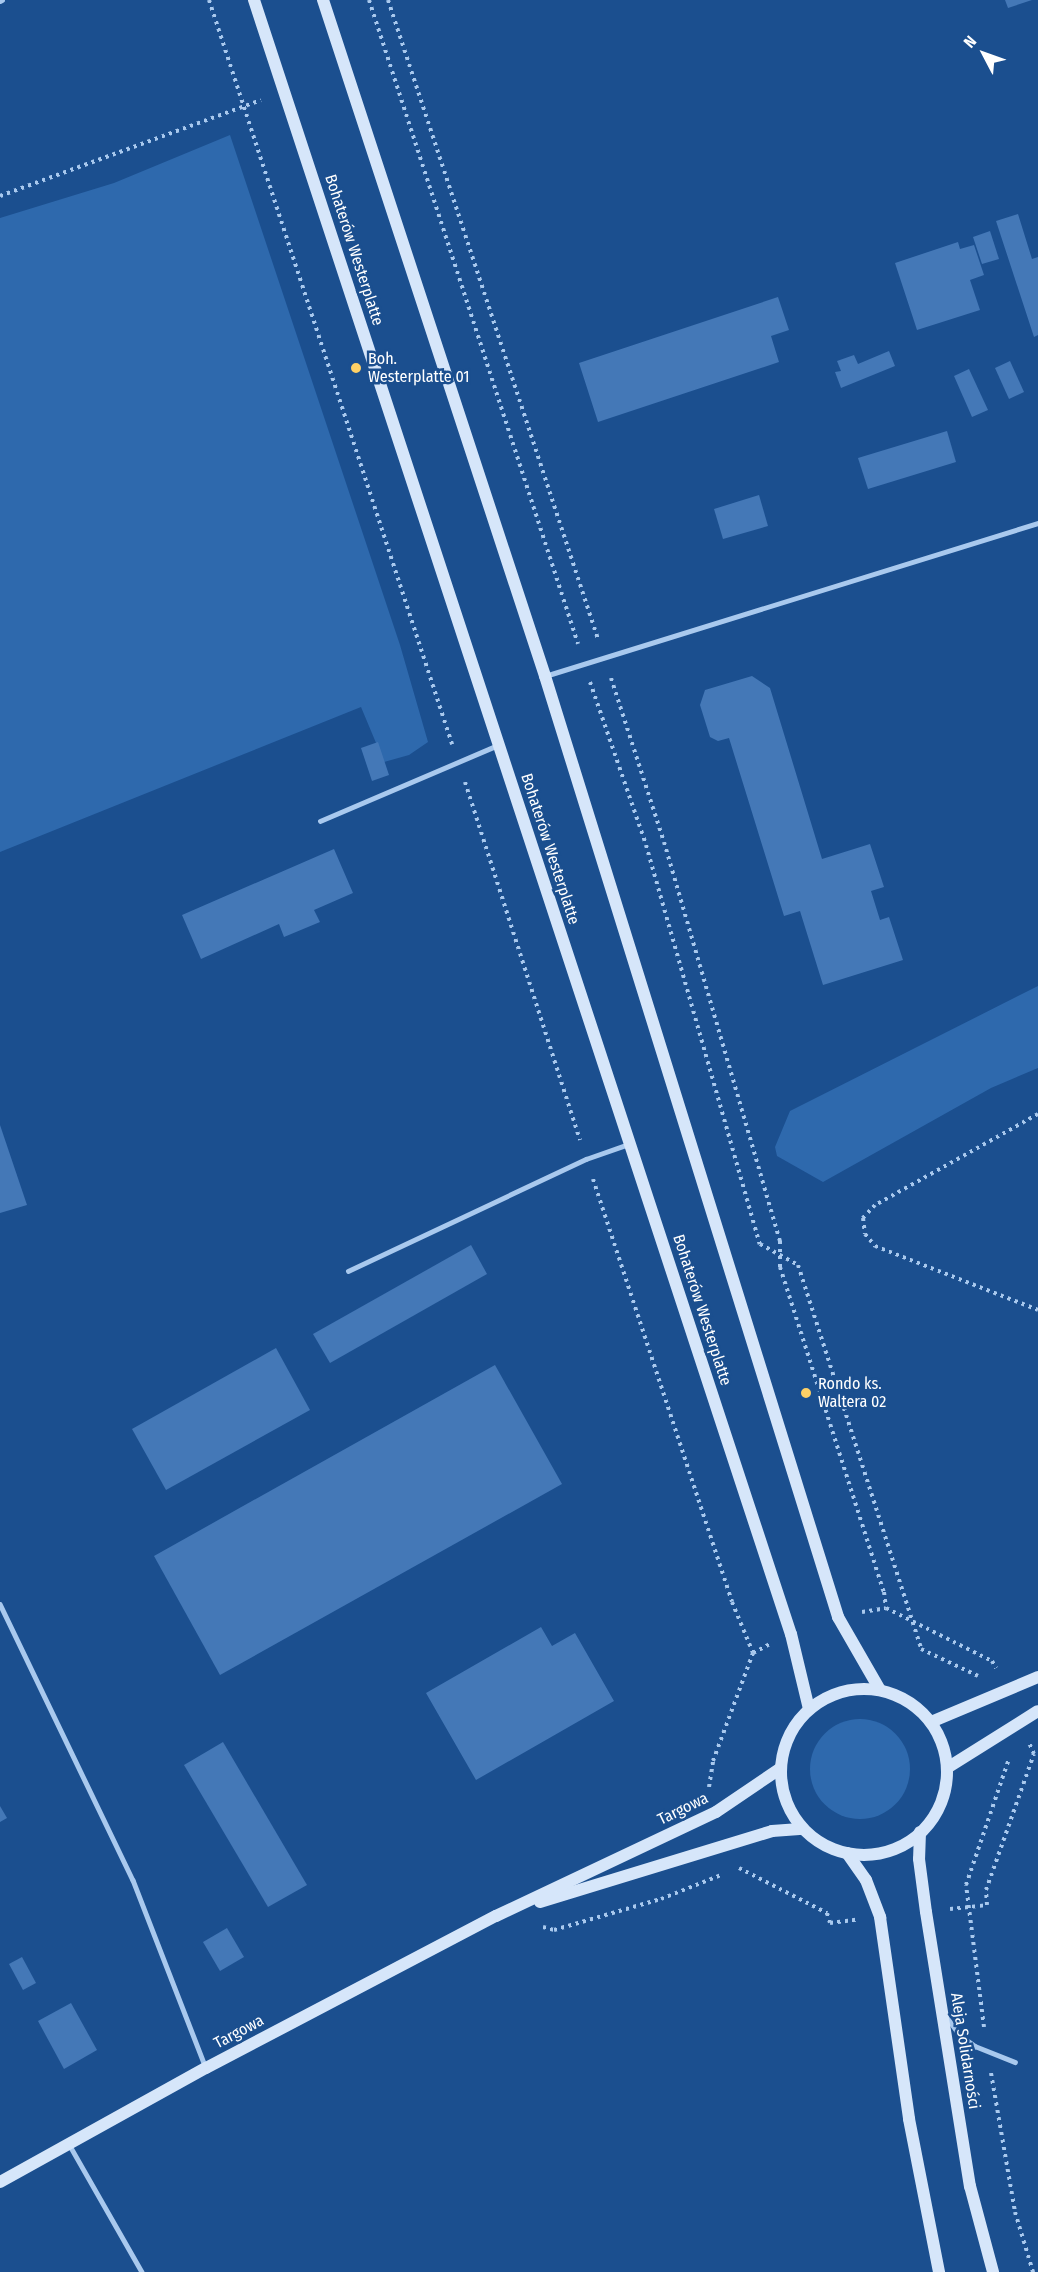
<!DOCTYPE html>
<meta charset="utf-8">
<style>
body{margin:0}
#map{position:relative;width:1038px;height:2272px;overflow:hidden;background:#1b4f8f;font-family:"Fira Sans Condensed",sans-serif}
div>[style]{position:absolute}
.green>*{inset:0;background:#2e69ad}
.round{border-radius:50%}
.building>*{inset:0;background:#4478b7}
.path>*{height:4px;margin-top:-2px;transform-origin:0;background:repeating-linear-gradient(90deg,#a9c9ee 0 3px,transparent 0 7.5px)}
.lane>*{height:4.5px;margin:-2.25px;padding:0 2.25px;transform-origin:2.25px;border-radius:2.25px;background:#a9c9ee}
.secondary>*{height:12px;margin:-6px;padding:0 6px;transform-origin:6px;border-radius:6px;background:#d6e6fa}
.secondary>.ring{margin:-6px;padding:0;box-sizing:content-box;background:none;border:12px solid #d6e6fa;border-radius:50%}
.dots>*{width:16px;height:16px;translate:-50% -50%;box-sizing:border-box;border:3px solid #1b4f8f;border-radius:50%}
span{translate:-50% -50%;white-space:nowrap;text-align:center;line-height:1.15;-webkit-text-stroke:5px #1b4f8f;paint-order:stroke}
.street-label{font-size:16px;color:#fff}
.poi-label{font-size:16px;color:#fff}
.left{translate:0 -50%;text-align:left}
.north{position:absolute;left:954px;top:24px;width:60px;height:60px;-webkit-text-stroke:4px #1b4f8f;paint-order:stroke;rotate:311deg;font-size:16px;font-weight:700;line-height:24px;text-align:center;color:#fff}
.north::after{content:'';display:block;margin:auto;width:21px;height:27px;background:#fff;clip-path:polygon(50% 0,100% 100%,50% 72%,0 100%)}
</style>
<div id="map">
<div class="green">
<i style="clip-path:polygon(230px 135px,400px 645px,428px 742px,409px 755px,384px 762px,361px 707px,0 852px,0 218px,114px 183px)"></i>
<i style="clip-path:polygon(1038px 986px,1038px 1068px,991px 1088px,823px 1182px,777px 1156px,775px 1147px,790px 1111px)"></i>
<i class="round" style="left:810px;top:1719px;width:100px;height:100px"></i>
</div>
<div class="building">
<i style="clip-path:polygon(1005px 0,1032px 0,1008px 8px)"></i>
<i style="clip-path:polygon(1018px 214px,1032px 259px,1038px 257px,1038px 335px,1034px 337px,996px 221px)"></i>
<i style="clip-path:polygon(990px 231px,999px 259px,982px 264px,973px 237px)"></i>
<i style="clip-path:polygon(958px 242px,960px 249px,974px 245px,984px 275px,970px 280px,980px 310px,917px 330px,895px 263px)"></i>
<i style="clip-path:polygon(778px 297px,789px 330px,771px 336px,779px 362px,598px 422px,579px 363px)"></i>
<i style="clip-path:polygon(889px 351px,895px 366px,841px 388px,835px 372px,841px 371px,837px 361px,854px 355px,858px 364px)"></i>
<i style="clip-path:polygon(1010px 361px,1024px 392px,1009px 399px,995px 368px)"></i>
<i style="clip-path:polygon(969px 369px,988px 410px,972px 417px,954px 376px)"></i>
<i style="clip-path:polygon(947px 431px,956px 462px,868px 489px,858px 458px)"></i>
<i style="clip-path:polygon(759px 495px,768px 526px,723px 539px,714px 509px)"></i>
<i style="clip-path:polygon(752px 676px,770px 688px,822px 859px,870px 844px,884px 887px,871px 891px,880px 920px,889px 917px,903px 960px,823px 985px,800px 911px,784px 916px,729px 738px,718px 741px,710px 737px,700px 705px,705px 690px)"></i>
<i style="clip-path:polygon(378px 742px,389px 775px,372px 781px,361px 748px)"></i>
<i style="clip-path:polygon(334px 849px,353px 893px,314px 910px,320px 922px,284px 937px,279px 924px,201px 959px,182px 915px)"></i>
<i style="clip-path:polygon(0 1125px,27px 1205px,0 1213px)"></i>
<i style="clip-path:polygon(471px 1245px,487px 1274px,330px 1363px,313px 1334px)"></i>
<i style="clip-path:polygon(276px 1348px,310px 1410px,166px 1490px,132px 1429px)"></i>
<i style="clip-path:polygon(495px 1365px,562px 1484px,220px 1675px,154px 1556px)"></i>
<i style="clip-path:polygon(541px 1627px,552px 1646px,575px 1633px,614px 1701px,476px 1780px,426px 1693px)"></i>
<i style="clip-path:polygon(223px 1742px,307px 1885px,268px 1907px,184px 1765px)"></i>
<i style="clip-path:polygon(0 1806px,7px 1818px,0 1822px)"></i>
<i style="clip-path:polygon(227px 1928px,244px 1957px,220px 1971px,203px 1942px)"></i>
<i style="clip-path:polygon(22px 1957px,36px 1983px,23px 1990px,9px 1964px)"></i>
<i style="clip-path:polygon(71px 2003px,97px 2050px,64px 2069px,38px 2021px)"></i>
</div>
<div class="path">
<i style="left:209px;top:0;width:783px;rotate:71.91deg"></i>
<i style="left:369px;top:0;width:677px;rotate:72.02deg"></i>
<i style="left:388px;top:0;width:673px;rotate:71.81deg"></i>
<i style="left:0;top:196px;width:278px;rotate:-20.2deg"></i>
<i style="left:611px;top:678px;width:172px;rotate:72.1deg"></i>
<i style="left:664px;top:842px;width:416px;rotate:73.8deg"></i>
<i style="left:780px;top:1241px;width:26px;rotate:90deg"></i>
<i style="left:780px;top:1267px;width:341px;rotate:72.3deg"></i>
<i style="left:884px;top:1592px;width:16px;rotate:83deg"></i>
<i style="left:590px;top:682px;width:172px;rotate:71deg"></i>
<i style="left:646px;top:845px;width:415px;rotate:74.1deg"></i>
<i style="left:760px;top:1244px;width:43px;rotate:28.9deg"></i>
<i style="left:798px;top:1265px;width:403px;rotate:72.2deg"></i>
<i style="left:921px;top:1649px;width:63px;rotate:25.3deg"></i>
<i style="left:465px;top:782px;width:376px;rotate:72.2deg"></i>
<i style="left:1038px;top:1114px;width:187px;rotate:150.8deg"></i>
<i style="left:875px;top:1205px;width:18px;rotate:133deg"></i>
<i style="left:863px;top:1218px;width:16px;rotate:83deg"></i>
<i style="left:865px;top:1234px;width:16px;rotate:50deg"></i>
<i style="left:875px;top:1246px;width:175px;rotate:21.4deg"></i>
<i style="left:593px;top:1179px;width:445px;rotate:71.8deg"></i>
<i style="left:732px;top:1602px;width:55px;rotate:67.6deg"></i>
<i style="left:862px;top:1612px;width:24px;rotate:-9deg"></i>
<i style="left:886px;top:1608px;width:119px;rotate:26.6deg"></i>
<i style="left:992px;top:1661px;width:8px;rotate:60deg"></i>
<i style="left:709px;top:1787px;width:26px;rotate:-81deg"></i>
<i style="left:713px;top:1761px;width:115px;rotate:-69.7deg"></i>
<i style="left:753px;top:1653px;width:19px;rotate:-28deg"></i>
<i style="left:739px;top:1868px;width:99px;rotate:27.1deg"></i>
<i style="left:827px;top:1913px;width:10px;rotate:73deg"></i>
<i style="left:830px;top:1923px;width:26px;rotate:-7deg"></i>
<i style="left:950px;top:1909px;width:37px;rotate:-6deg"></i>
<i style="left:987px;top:1905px;width:15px;rotate:-94deg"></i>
<i style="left:986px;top:1890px;width:144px;rotate:-70.6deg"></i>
<i style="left:1034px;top:1754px;width:12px;rotate:-114deg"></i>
<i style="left:543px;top:1927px;width:11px;rotate:15deg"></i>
<i style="left:554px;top:1930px;width:111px;rotate:-16.2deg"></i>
<i style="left:661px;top:1899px;width:65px;rotate:-21.8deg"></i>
<i style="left:984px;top:2027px;width:143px;rotate:-97.2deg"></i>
<i style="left:966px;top:1885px;width:133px;rotate:-71.2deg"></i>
<i style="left:991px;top:2073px;width:141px;rotate:80.2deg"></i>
<i style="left:1015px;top:2212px;width:63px;rotate:73.3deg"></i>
</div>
<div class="lane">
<i style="left:0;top:1px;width:2px;rotate:-27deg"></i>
<i style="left:545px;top:676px;width:516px;rotate:-17.24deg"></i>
<i style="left:320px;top:821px;width:194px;rotate:-23.1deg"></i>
<i style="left:348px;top:1271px;width:263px;rotate:-25.2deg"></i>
<i style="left:586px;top:1159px;width:46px;rotate:-19.2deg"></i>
<i style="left:0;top:1604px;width:306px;rotate:64.3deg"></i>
<i style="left:133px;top:1880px;width:202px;rotate:68.8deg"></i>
<i style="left:946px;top:2016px;width:24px;rotate:54deg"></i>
<i style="left:960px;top:2035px;width:19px;rotate:36deg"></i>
<i style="left:975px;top:2046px;width:43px;rotate:21.8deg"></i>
<i style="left:69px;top:2144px;width:147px;rotate:60.3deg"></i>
</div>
<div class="secondary">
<i style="left:254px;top:0;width:1720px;rotate:71.81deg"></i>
<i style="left:791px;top:1634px;width:77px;rotate:76.5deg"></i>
<i style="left:323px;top:0;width:712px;rotate:71.82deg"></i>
<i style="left:545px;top:676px;width:986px;rotate:72.7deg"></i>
<i style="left:838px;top:1617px;width:84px;rotate:60.1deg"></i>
<i class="ring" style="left:781px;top:1689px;width:154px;height:154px"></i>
<i style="left:931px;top:1722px;width:116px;rotate:-22.8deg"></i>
<i style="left:947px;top:1768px;width:107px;rotate:-32.1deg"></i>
<i style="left:920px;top:1832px;width:27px;rotate:92deg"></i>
<i style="left:919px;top:1859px;width:53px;rotate:82.5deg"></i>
<i style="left:926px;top:1912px;width:278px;rotate:80.9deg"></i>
<i style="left:970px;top:2186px;width:89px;rotate:75deg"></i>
<i style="left:847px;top:1853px;width:33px;rotate:55deg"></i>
<i style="left:866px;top:1880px;width:40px;rotate:69deg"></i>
<i style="left:880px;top:1917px;width:204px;rotate:81.8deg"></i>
<i style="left:909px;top:2119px;width:156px;rotate:78.9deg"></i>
<i style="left:540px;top:1902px;width:243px;rotate:-17deg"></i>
<i style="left:772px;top:1831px;width:31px;rotate:-4deg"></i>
<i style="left:0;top:2182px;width:235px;rotate:-29deg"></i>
<i style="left:206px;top:2068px;width:327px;rotate:-27.7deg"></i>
<i style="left:496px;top:1916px;width:243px;rotate:-25.3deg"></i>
<i style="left:716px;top:1812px;width:78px;rotate:-34.1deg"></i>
</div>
<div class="dots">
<i style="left:356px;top:368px;background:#ffd166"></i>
<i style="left:806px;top:1393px;background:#ffd166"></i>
</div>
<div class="street-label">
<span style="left:354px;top:250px;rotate:72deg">Bohaterów Westerplatte</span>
<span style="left:550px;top:849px;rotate:72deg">Bohaterów Westerplatte</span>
<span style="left:702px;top:1310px;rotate:72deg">Bohaterów Westerplatte</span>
<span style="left:683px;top:1809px;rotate:-26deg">Targowa</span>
<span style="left:239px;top:2032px;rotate:-28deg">Targowa</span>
<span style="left:965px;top:2051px;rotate:81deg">Aleja Solidarności</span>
</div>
<div class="poi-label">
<span class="left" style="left:368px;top:368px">Boh.<br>Westerplatte 01</span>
<span class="left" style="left:818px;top:1393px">Rondo ks.<br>Waltera 02</span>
</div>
<div class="north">N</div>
</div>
